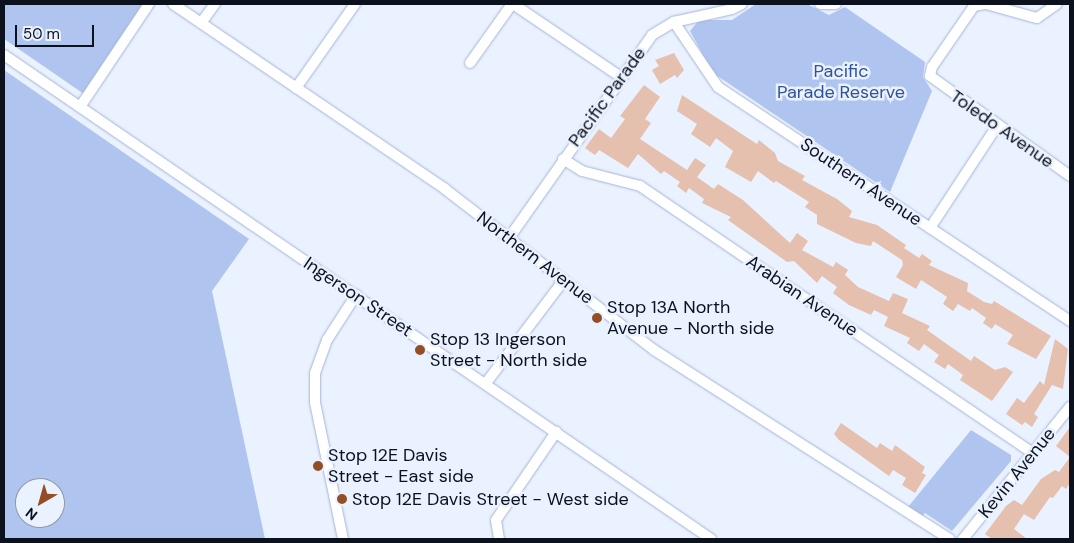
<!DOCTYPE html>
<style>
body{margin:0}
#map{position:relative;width:1074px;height:543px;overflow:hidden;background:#eaf1ff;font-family:"DM Sans",sans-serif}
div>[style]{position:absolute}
.green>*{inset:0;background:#afc5f0}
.building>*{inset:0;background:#e5c0ae}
.roads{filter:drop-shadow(0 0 1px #a5b5d5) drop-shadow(0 0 1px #a5b5d5)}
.minor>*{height:10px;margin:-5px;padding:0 5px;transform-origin:5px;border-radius:5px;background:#fff}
.dots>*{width:14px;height:14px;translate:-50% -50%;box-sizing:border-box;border:2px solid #eaf1ff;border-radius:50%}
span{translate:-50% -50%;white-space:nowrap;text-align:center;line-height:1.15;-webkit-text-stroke:5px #eaf1ff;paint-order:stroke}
.park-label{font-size:18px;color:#32539a}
.street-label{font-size:18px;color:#0c121d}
.poi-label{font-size:18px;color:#0c121d}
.left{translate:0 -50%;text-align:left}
.frame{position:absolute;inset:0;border:5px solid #0c121d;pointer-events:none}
.north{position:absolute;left:15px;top:478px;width:50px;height:50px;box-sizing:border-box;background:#eaf1ff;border:1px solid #9198a5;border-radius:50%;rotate:218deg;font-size:14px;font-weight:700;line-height:20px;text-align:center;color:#0c121d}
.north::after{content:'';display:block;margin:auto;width:18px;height:22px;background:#944e26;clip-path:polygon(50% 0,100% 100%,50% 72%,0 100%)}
.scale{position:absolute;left:15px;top:25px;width:79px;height:22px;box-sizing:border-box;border:2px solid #0c121d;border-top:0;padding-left:6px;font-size:15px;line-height:18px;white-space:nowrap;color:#0c121d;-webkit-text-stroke:4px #eaf1ff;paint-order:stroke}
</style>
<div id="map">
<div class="green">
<i style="clip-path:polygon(4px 4px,143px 4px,84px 94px,4px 39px)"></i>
<i style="clip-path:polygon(756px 4px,807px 4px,829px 15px,845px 7px,925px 62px,923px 77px,932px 91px,890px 192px,713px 73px,690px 31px,699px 20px,732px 20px)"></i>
<i style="clip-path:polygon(evenodd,4px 70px,249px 239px,212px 291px,265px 539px,4px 539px,4px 70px,25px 488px,55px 488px,55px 518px,25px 518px,25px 488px)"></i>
<i style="clip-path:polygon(971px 430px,1011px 455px,1011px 461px,952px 531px,925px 513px,922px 516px,908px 507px)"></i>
</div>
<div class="building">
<i style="clip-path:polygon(674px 53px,684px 70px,677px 78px,675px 75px,660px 84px,652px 70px,659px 66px,655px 60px)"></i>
<i style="clip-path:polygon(644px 85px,660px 97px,645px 119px,651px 123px,640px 139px,687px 170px,695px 158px,706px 165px,697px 177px,714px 189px,718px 184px,743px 200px,790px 243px,797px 233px,808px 241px,802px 250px,833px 267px,836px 262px,848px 270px,845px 275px,858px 287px,889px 301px,893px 293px,908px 299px,902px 313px,930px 326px,927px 330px,971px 361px,974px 356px,995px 370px,1005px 367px,1013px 372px,992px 401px,960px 380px,963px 375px,948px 364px,945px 369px,934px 362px,939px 355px,924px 344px,919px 351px,907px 343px,910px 338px,884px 326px,888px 317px,874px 310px,871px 315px,849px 305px,833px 293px,837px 287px,822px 276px,817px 283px,794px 261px,787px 262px,728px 220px,731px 217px,702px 203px,704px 199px,689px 188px,686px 193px,677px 186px,680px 182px,664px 171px,661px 174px,638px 154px,628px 168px,599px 150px,595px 155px,585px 148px,599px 129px,611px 138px,625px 119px,620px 116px)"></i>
<i style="clip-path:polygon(682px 95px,757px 144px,759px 140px,775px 153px,778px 161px,805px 176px,802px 180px,837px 199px,852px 211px,849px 217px,877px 225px,906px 245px,904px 248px,919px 258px,922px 254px,932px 261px,929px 265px,968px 283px,967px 291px,984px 302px,992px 304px,994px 301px,1051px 336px,1036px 359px,1007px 344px,1013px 335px,995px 324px,992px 329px,983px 323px,986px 318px,972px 308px,970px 311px,958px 304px,953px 311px,943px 304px,947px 297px,921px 280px,916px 289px,896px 277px,903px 265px,902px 260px,873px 241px,871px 246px,856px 243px,817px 224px,817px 215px,805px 207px,809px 202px,776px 181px,774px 183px,758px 171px,751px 182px,725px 167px,733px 151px,716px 138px,710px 147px,691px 134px,697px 124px,677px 111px)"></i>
<i style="clip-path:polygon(1055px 339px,1068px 349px,1063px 389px,1052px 385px,1034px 414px,1038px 417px,1032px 427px,1025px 422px,1022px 425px,1006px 414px,1017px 398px,1024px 403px,1040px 381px,1044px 385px)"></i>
<i style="clip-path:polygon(841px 423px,877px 448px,880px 443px,892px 451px,895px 445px,925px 467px,922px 473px,926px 475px,915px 493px,902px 485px,906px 478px,893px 470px,889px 476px,839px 440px,834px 434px)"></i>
<i style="clip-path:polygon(1070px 427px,1070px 457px,1056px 446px)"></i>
<i style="clip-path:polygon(1070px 457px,1070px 483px,1066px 489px,1062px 486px,1053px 498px,1050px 497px,1034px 520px,1024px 514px,1014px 529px,1027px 539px,992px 539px,985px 534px,1006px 506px,1014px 500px,1022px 505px,1041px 479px,1055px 470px,1059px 472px)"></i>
</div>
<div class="roads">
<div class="minor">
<i style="left:173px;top:4px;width:329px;rotate:34.2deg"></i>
<i style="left:445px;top:189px;width:264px;rotate:37.6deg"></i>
<i style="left:654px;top:350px;width:351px;rotate:32.6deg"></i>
<i style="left:513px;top:4px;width:130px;rotate:34.1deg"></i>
<i style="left:820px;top:4px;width:16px"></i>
<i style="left:986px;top:4px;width:12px;rotate:171deg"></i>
<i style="left:974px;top:6px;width:74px;rotate:124.5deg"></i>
<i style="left:932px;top:67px;width:9px;rotate:103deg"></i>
<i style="left:930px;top:76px;width:172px;rotate:35.5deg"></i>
<i style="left:986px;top:4px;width:53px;rotate:15.4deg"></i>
<i style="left:1037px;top:18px;width:24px;rotate:-35deg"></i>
<i style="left:674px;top:22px;width:78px;rotate:55.9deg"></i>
<i style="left:718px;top:87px;width:423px;rotate:33.6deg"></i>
<i style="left:201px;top:23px;width:24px;rotate:-54deg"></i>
<i style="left:4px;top:55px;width:857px;rotate:34.39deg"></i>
<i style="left:470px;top:63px;width:72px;rotate:-54.6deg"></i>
<i style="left:296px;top:88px;width:103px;rotate:-54.9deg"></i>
<i style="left:80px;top:107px;width:124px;rotate:-56.2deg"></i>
<i style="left:563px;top:159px;width:22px;rotate:32deg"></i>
<i style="left:582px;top:171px;width:60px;rotate:14.5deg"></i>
<i style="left:640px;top:186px;width:475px;rotate:34.2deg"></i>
<i style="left:930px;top:228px;width:122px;rotate:-56.7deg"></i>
<i style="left:509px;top:238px;width:248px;rotate:-54.8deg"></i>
<i style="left:652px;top:35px;width:26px;rotate:-31deg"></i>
<i style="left:674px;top:22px;width:59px;rotate:-12.6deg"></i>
<i style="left:732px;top:9px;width:11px;rotate:-27deg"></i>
<i style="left:486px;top:383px;width:129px;rotate:-52.9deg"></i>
<i style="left:343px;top:539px;width:139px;rotate:-101.6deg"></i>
<i style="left:315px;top:403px;width:30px;rotate:-90deg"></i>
<i style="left:315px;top:373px;width:35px;rotate:-70deg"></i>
<i style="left:327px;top:340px;width:54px;rotate:-57.2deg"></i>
<i style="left:499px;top:539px;width:19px;rotate:-99deg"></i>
<i style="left:496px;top:520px;width:107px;rotate:-55.7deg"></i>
<i style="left:963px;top:539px;width:170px;rotate:-51deg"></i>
</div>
</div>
<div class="dots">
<i style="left:597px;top:318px;background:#944e26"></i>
<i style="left:420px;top:350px;background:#944e26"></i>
<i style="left:318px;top:466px;background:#944e26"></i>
<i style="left:342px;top:499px;background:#944e26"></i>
</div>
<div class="park-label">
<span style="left:841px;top:82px">Pacific<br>Parade Reserve</span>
</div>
<div class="street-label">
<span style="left:607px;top:97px;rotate:-54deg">Pacific Parade</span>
<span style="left:1002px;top:129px;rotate:35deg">Toledo Avenue</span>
<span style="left:861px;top:182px;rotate:34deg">Southern Avenue</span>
<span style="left:535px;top:258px;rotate:37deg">Northern Avenue</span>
<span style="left:802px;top:296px;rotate:34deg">Arabian Avenue</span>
<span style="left:358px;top:297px;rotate:34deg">Ingerson Street</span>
<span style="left:1017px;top:473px;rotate:-51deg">Kevin Avenue</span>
</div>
<div class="poi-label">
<span class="left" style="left:607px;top:318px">Stop 13A North<br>Avenue - North side</span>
<span class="left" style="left:430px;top:350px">Stop 13 Ingerson<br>Street - North side</span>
<span class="left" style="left:328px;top:466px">Stop 12E Davis<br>Street - East side</span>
<span class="left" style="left:352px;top:499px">Stop 12E Davis Street - West side</span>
</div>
<div class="frame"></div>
<div class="north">N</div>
<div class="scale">50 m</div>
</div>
